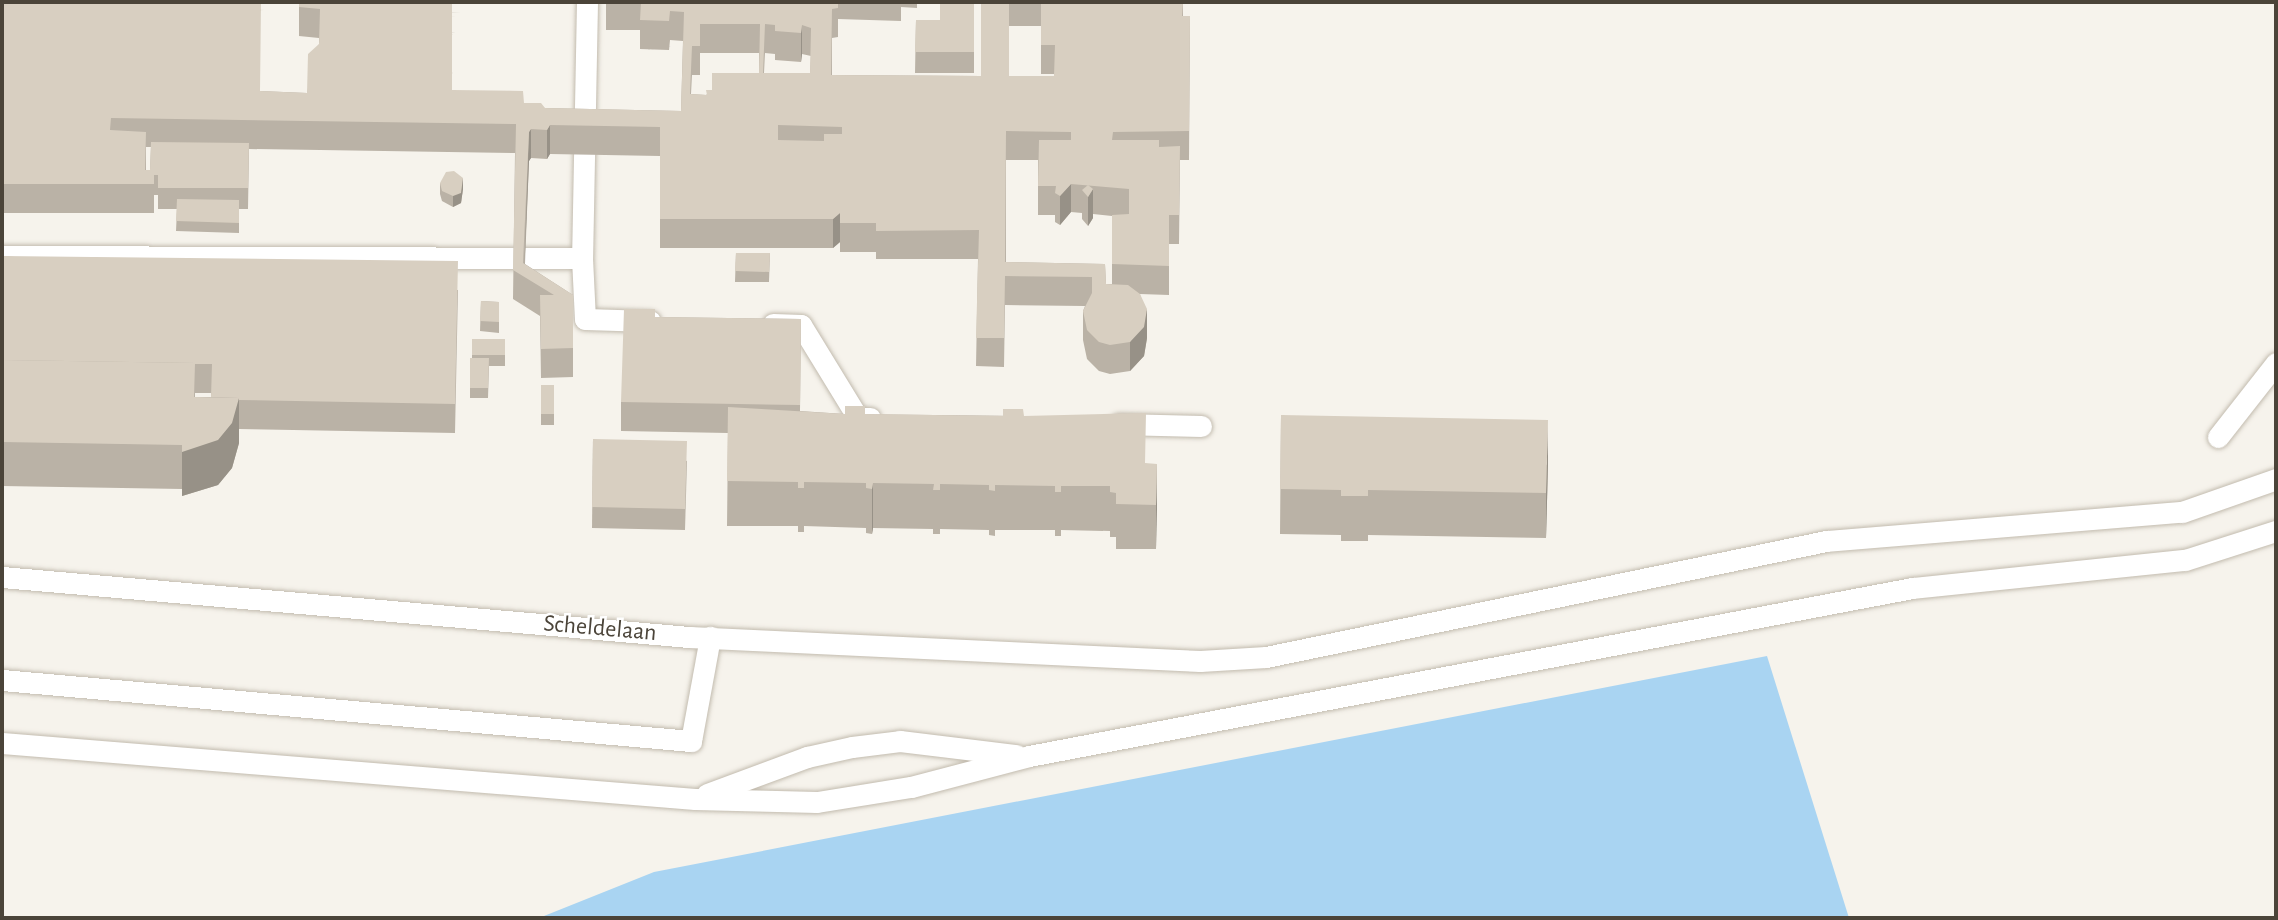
<!DOCTYPE html>
<style>
body{margin:0}
#map{position:relative;width:2278px;height:920px;overflow:hidden;background:#f6f3ec;font-family:"Alegreya Sans",sans-serif}
div>[style]{position:absolute}
.water>*{inset:0;background:#a9d4f2}
.roads{filter:drop-shadow(0 0 2px #c2bbae) drop-shadow(0 0 2px #c2bbae)}
.lane>*{height:21px;margin:-10.5px;padding:0 10.5px;transform-origin:10.5px;border-radius:10.5px;background:#fff}
.wall>*{inset:0;background:#bab2a6}
.shaded-wall>*{inset:0;background:#979187}
.building>*{inset:0;background:#d8cfc1}
span{translate:-50% -50%;white-space:nowrap;text-align:center;line-height:1.15;-webkit-text-stroke:5px #fff;paint-order:stroke}
.street-label{font-size:24px;color:#4b4439}
.frame{position:absolute;inset:0;border:4px solid #4b4439;pointer-events:none}
</style>
<div id="map">
<div class="water">
<i style="clip-path:polygon(1767px 656px,1849px 918px,539px 918px,654px 872px)"></i>
</div>
<div class="roads">
<div class="lane">
<i style="left:587px;top:2px;width:256px;rotate:91.1deg"></i>
<i style="left:582px;top:258px;width:61px;rotate:87.2deg"></i>
<i style="left:585px;top:319px;width:65px;rotate:1.8deg"></i>
<i style="left:2px;top:256px;width:580px;rotate:0.2deg"></i>
<i style="left:773px;top:324px;width:28px;rotate:2deg"></i>
<i style="left:801px;top:325px;width:109px;rotate:58.5deg"></i>
<i style="left:858px;top:418px;width:12px"></i>
<i style="left:1119px;top:424px;width:82px;rotate:1.4deg"></i>
<i style="left:2218px;top:437px;width:94px;rotate:-51.9deg"></i>
<i style="left:2px;top:577px;width:690px;rotate:4.99deg"></i>
<i style="left:689px;top:637px;width:512px;rotate:2.69deg"></i>
<i style="left:1200px;top:661px;width:66px;rotate:-3.5deg"></i>
<i style="left:1266px;top:657px;width:572px;rotate:-11.7deg"></i>
<i style="left:1826px;top:541px;width:357px;rotate:-4.7deg"></i>
<i style="left:2182px;top:512px;width:100px;rotate:-19.3deg"></i>
<i style="left:2px;top:680px;width:692px;rotate:5.06deg"></i>
<i style="left:691px;top:741px;width:106px;rotate:-79.6deg"></i>
<i style="left:2px;top:743px;width:695px;rotate:4.62deg"></i>
<i style="left:695px;top:799px;width:122px;rotate:1.4deg"></i>
<i style="left:817px;top:802px;width:95px;rotate:-9.1deg"></i>
<i style="left:911px;top:787px;width:122px;rotate:-14.7deg"></i>
<i style="left:1029px;top:756px;width:899px;rotate:-10.77deg"></i>
<i style="left:1912px;top:588px;width:274px;rotate:-5.9deg"></i>
<i style="left:2185px;top:560px;width:96px;rotate:-17.7deg"></i>
<i style="left:707px;top:794px;width:107px;rotate:-20.3deg"></i>
<i style="left:807px;top:757px;width:46px;rotate:-12.5deg"></i>
<i style="left:852px;top:747px;width:48px;rotate:-7.1deg"></i>
<i style="left:900px;top:741px;width:117px;rotate:6.9deg"></i>
</div>
</div>
<div class="wall">
<i style="clip-path:polygon(evenodd,2px 2px,260px 91px,307px 93px,319px 44px,319px 38px,299px 36px,299px 2px,452px 2px,452px 90px,545px 108px,681px 111px,683px 41px,670px 40px,669px 50px,640px 49px,640px 30px,606px 30px,606px 2px,917px 2px,917px 8px,901px 7px,901px 21px,838px 19px,838px 37px,832px 38px,832px 75px,981px 76px,981px 2px,1183px 2px,1183px 16px,1190px 16px,1189px 160px,1180px 160px,1179px 244px,1169px 244px,1169px 295px,1140px 294px,1147px 338px,1144px 356px,1130px 371px,1110px 374px,1099px 371px,1087px 359px,1083px 340px,1083px 311px,1085px 306px,1005px 305px,1004px 367px,976px 366px,978px 259px,876px 259px,876px 252px,840px 252px,840px 242px,833px 248px,660px 248px,660px 156px,550px 154px,547px 159px,531px 158px,529px 161px,525px 264px,573px 295px,573px 377px,541px 378px,540px 316px,513px 299px,515px 153px,249px 149px,248px 209px,239px 209px,239px 233px,176px 231px,177px 209px,158px 209px,158px 195px,154px 195px,154px 213px,2px 213px,2px 2px,1009px 26px,1041px 26px,1041px 74px,1054px 74px,1054px 76px,1009px 76px,1009px 26px,2px 2px,700px 53px,759px 53px,759px 73px,712px 90px,706px 95px,691px 94px,692px 75px,700px 75px,700px 53px,2px 2px,765px 53px,775px 54px,775px 60px,801px 62px,802px 54px,811px 56px,810px 73px,764px 73px,765px 53px,2px 2px,146px 147px,151px 147px,150px 170px,146px 170px,146px 147px,2px 2px,1006px 160px,1038px 160px,1038px 215px,1055px 215px,1055px 222px,1060px 225px,1071px 212px,1082px 213px,1082px 219px,1088px 226px,1093px 218px,1093px 214px,1112px 216px,1112px 284px,1106px 284px,1105px 264px,1006px 262px,1006px 160px)"></i>
<i style="clip-path:polygon(974px 2px,974px 73px,915px 73px,916px 20px,940px 20px)"></i>
<i style="clip-path:polygon(440px 183px,463px 189px,461px 203px,453px 207px,442px 201px,440px 194px)"></i>
<i style="clip-path:polygon(736px 253px,770px 253px,769px 282px,735px 282px)"></i>
<i style="clip-path:polygon(evenodd,2px 256px,458px 290px,455px 433px,239px 429px,239px 443px,232px 468px,218px 485px,182px 496px,182px 489px,2px 486px,2px 256px,195px 393px,211px 393px,211px 397px,195px 397px,195px 393px)"></i>
<i style="clip-path:polygon(481px 301px,499px 302px,499px 333px,480px 331px)"></i>
<i style="clip-path:polygon(655px 317px,801px 319px,800px 411px,845px 414px,1024px 416px,1146px 464px,1157px 464px,1156px 549px,1116px 549px,1116px 537px,1110px 537px,1110px 531px,1061px 530px,1061px 536px,1055px 536px,1055px 530px,995px 530px,995px 536px,989px 535px,989px 530px,940px 529px,940px 534px,933px 534px,933px 529px,873px 528px,872px 534px,866px 533px,866px 528px,804px 526px,804px 532px,798px 532px,798px 526px,727px 526px,728px 433px,621px 431px,621px 402px)"></i>
<i style="clip-path:polygon(472px 339px,505px 339px,505px 366px,489px 366px,488px 398px,470px 398px,470px 358px,472px 358px)"></i>
<i style="clip-path:polygon(541px 385px,554px 385px,554px 425px,541px 425px)"></i>
<i style="clip-path:polygon(1281px 415px,1548px 465px,1546px 538px,1368px 535px,1368px 541px,1341px 541px,1341px 535px,1280px 534px)"></i>
<i style="clip-path:polygon(593px 439px,687px 461px,685px 530px,592px 528px)"></i>
</div>
<div class="shaded-wall">
<i style="clip-path:polygon(802px 25px,802px 54px,801px 62px,801px 33px)"></i>
<i style="clip-path:polygon(550px 125px,550px 154px,547px 159px,547px 130px)"></i>
<i style="clip-path:polygon(531px 129px,531px 158px,529px 161px,524px 277px,529px 132px)"></i>
<i style="clip-path:polygon(463px 178px,463px 189px,461px 203px,453px 207px,453px 196px)"></i>
<i style="clip-path:polygon(1071px 184px,1071px 212px,1060px 225px,1060px 196px)"></i>
<i style="clip-path:polygon(1093px 189px,1093px 218px,1088px 226px,1088px 197px)"></i>
<i style="clip-path:polygon(840px 213px,840px 242px,833px 248px,833px 219px)"></i>
<i style="clip-path:polygon(1147px 309px,1147px 338px,1144px 356px,1130px 371px,1130px 342px)"></i>
<i style="clip-path:polygon(239px 398px,239px 443px,232px 468px,218px 485px,182px 496px,182px 452px)"></i>
<i style="clip-path:polygon(1548px 420px,1548px 465px,1546px 538px,1546px 493px)"></i>
<i style="clip-path:polygon(1157px 464px,1157px 509px,1156px 549px,1156px 505px)"></i>
<i style="clip-path:polygon(873px 483px,873px 528px,872px 534px,872px 489px)"></i>
</div>
<div class="building">
<i style="clip-path:polygon(evenodd,2px 2px,261px 2px,260px 91px,307px 93px,308px 54px,319px 44px,320px 9px,299px 7px,299px 2px,452px 2px,452px 90px,523px 91px,524px 103px,541px 103px,545px 108px,681px 111px,684px 12px,670px 11px,669px 21px,640px 20px,641px 2px,838px 2px,838px 8px,832px 9px,831px 75px,981px 76px,981px 2px,1009px 2px,1009px 76px,1054px 76px,1055px 45px,1041px 45px,1041px 2px,1183px 2px,1182px 16px,1190px 16px,1189px 131px,1113px 132px,1112px 140px,1159px 140px,1159px 147px,1180px 146px,1179px 215px,1169px 215px,1169px 266px,1112px 264px,1112px 215px,1129px 214px,1129px 189px,1071px 184px,1060px 196px,1055px 193px,1056px 186px,1038px 186px,1039px 140px,1071px 140px,1071px 132px,1006px 131px,1005px 262px,1105px 264px,1106px 284px,1128px 285px,1140px 294px,1147px 309px,1144px 327px,1130px 342px,1110px 345px,1099px 342px,1087px 330px,1083px 311px,1092px 293px,1092px 277px,1005px 276px,1004px 338px,976px 338px,979px 230px,876px 231px,876px 223px,840px 223px,840px 213px,833px 219px,660px 219px,660px 127px,550px 125px,547px 130px,531px 129px,529px 132px,523px 263px,573px 295px,573px 348px,541px 349px,540px 295px,554px 295px,513px 270px,516px 124px,111px 118px,110px 130px,146px 132px,145px 170px,154px 170px,154px 184px,2px 184px,2px 2px,700px 24px,760px 24px,759px 73px,712px 73px,712px 90px,706px 90px,707px 95px,690px 94px,692px 46px,700px 46px,700px 24px,2px 2px,765px 24px,775px 25px,775px 31px,801px 33px,802px 25px,811px 28px,810px 73px,763px 73px,765px 24px,2px 2px,778px 125px,842px 127px,842px 134px,824px 134px,824px 141px,778px 140px,778px 125px)"></i>
<i style="clip-path:polygon(940px 2px,974px 2px,974px 52px,915px 52px,916px 20px,940px 20px)"></i>
<i style="clip-path:polygon(151px 142px,249px 143px,248px 188px,158px 188px,158px 175px,154px 175px,154px 170px,150px 170px)"></i>
<i style="clip-path:polygon(454px 171px,463px 178px,461px 193px,453px 196px,442px 191px,440px 183px,446px 172px)"></i>
<i style="clip-path:polygon(1088px 185px,1093px 189px,1088px 197px,1082px 190px)"></i>
<i style="clip-path:polygon(177px 199px,239px 200px,239px 223px,176px 221px)"></i>
<i style="clip-path:polygon(736px 253px,770px 253px,769px 272px,735px 271px)"></i>
<i style="clip-path:polygon(2px 256px,458px 261px,455px 404px,239px 400px,239px 398px,211px 397px,212px 364px,195px 364px,195px 363px,2px 360px)"></i>
<i style="clip-path:polygon(481px 301px,499px 302px,499px 322px,480px 321px)"></i>
<i style="clip-path:polygon(624px 309px,655px 309px,655px 317px,801px 319px,800px 405px,621px 402px)"></i>
<i style="clip-path:polygon(472px 339px,505px 339px,505px 355px,472px 355px)"></i>
<i style="clip-path:polygon(470px 358px,489px 358px,488px 388px,470px 388px)"></i>
<i style="clip-path:polygon(2px 360px,195px 363px,194px 397px,239px 398px,232px 423px,218px 440px,182px 452px,182px 445px,2px 442px)"></i>
<i style="clip-path:polygon(541px 385px,554px 385px,554px 414px,541px 414px)"></i>
<i style="clip-path:polygon(845px 406px,865px 406px,865px 414px,1003px 416px,1003px 409px,1023px 409px,1024px 416px,1146px 413px,1145px 463px,1157px 464px,1156px 505px,1116px 504px,1116px 493px,1110px 492px,1110px 486px,1061px 486px,1061px 492px,1055px 492px,1055px 486px,995px 485px,995px 491px,989px 490px,989px 485px,940px 484px,940px 490px,933px 490px,934px 484px,873px 483px,872px 489px,866px 488px,866px 483px,804px 482px,804px 488px,798px 488px,798px 482px,727px 481px,728px 407px,845px 414px)"></i>
<i style="clip-path:polygon(1281px 415px,1548px 420px,1546px 493px,1368px 490px,1368px 496px,1341px 496px,1341px 490px,1280px 489px)"></i>
<i style="clip-path:polygon(593px 439px,687px 441px,685px 509px,592px 507px)"></i>
</div>
<div class="street-label">
<span style="left:600px;top:629px;rotate:5deg">Scheldelaan</span>
</div>
<div class="frame"></div>
</div>
